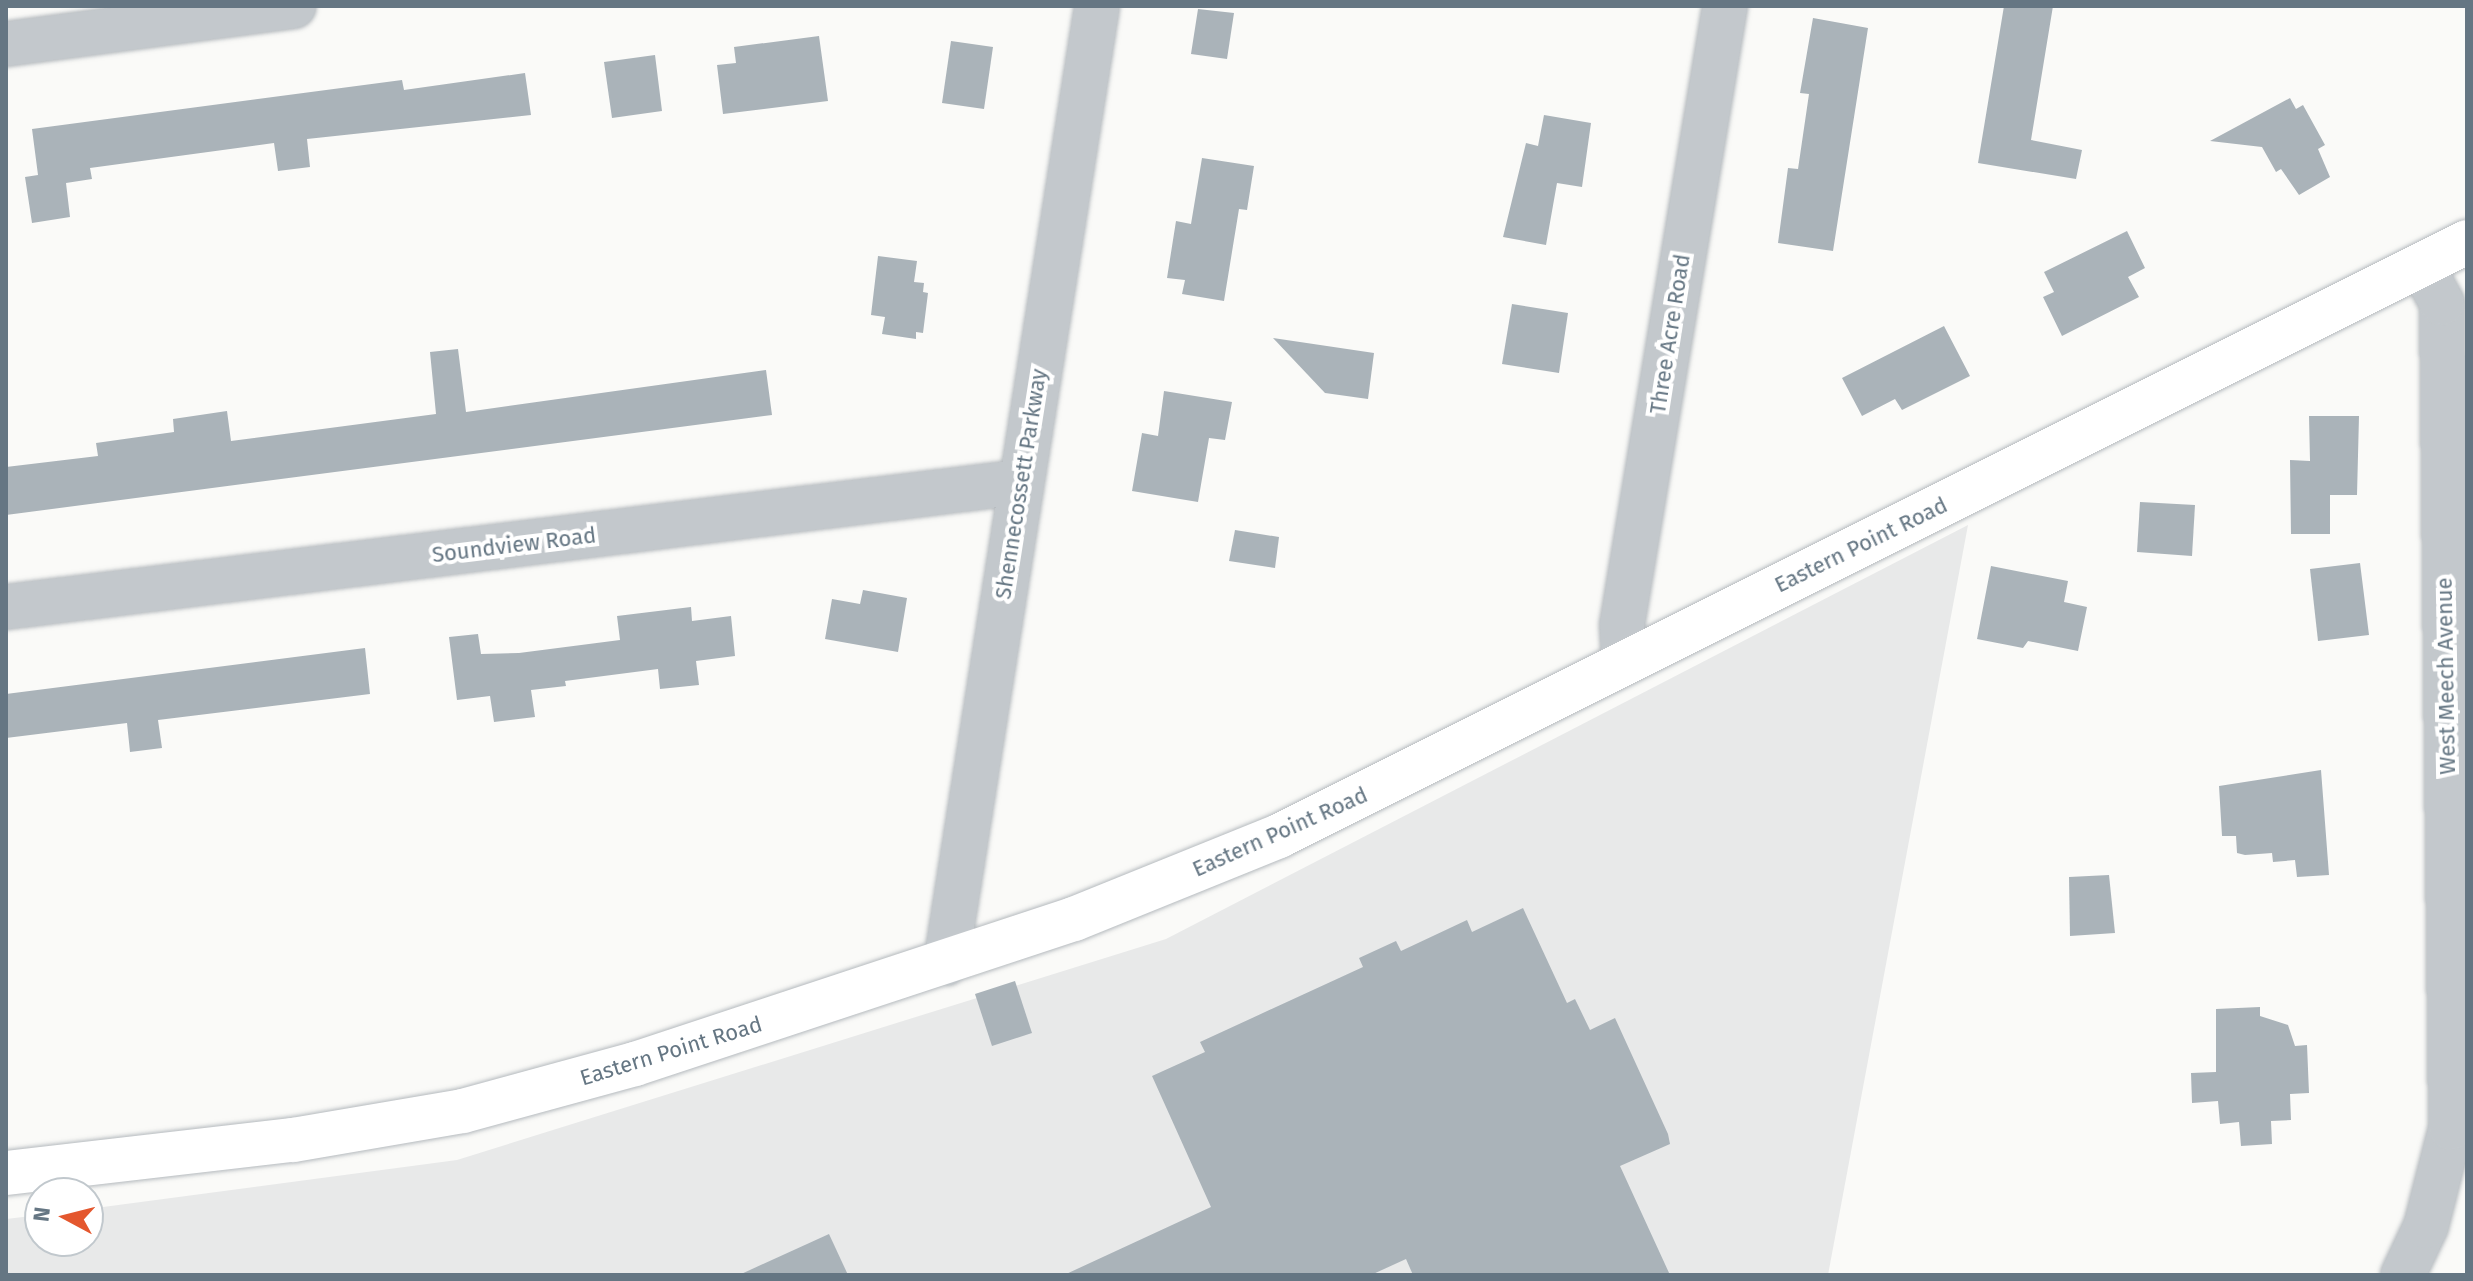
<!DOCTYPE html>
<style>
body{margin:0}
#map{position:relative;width:2473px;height:1281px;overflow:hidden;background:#fafaf8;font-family:"Fira Sans",sans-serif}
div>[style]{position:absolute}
.built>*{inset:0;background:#e8e9e9}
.building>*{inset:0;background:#aab3b9}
.roads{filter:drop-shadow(0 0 2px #b5babe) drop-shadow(0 0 2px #b5babe)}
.minor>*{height:44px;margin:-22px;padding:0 22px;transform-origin:22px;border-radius:22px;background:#c3c8cc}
.major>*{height:44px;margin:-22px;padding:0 22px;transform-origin:22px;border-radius:22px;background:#fff}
span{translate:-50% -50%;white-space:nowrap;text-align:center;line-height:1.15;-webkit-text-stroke:8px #fff;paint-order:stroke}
.street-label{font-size:22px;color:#657683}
.frame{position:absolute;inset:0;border:8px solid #657683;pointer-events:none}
.north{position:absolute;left:24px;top:1177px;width:80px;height:80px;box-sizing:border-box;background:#fff;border:2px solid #c1c8cd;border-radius:50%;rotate:277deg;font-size:22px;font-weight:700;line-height:32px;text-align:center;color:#657683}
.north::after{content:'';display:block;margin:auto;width:28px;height:36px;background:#e4572e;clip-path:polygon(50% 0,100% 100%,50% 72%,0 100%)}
</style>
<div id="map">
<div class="built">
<i style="clip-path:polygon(1968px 525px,1828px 1275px,6px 1275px,6px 1219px,40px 1215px,40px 1241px,88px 1241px,88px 1209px,457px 1160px,1166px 939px)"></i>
</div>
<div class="building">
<i style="clip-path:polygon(2004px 6px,2053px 6px,2031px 140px,2082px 150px,2076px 179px,1978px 163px)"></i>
<i style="clip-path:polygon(1198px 9px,1234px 13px,1227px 59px,1191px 54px)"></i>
<i style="clip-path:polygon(1813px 18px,1868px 28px,1833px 251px,1778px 243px,1788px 168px,1798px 169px,1809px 94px,1800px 93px)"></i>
<i style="clip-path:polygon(819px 36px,828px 101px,723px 114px,717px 65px,736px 63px,734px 47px)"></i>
<i style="clip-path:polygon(951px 41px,993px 47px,984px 109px,942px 103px)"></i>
<i style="clip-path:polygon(655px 55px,662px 111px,612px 118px,604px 62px)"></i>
<i style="clip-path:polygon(525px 73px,531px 115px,307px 139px,310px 167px,278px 171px,274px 143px,90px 168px,92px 179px,66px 183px,70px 217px,32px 223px,25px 177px,38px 175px,32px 129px,402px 80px,404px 90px)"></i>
<i style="clip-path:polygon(2290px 98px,2296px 109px,2303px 105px,2325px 145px,2318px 149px,2330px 177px,2299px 195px,2281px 169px,2276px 172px,2262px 147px,2210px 141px)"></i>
<i style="clip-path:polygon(1544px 115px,1591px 123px,1582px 187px,1557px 183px,1546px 245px,1503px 237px,1526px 143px,1538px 146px)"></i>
<i style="clip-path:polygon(1202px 158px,1254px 166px,1247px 210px,1239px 209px,1224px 301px,1182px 294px,1185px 280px,1167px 278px,1176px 221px,1191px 224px)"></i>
<i style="clip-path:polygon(2127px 231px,2145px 268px,2128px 277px,2139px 297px,2062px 336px,2043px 297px,2054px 292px,2044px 272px)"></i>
<i style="clip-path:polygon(878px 256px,917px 261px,914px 282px,924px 283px,923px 292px,928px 293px,923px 333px,916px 332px,916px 339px,882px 334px,885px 317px,871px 315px)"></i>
<i style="clip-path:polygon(1512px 304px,1568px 313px,1559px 373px,1502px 364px)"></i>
<i style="clip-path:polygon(1944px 326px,1970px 376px,1902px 410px,1895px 399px,1862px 416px,1842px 378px)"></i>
<i style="clip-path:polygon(1273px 338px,1374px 353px,1368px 399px,1325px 393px)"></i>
<i style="clip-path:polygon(458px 349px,466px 412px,766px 370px,772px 415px,6px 515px,6px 467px,98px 456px,96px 443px,174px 432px,173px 419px,227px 411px,231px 441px,436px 414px,430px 352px)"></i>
<i style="clip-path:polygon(1164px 391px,1232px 402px,1225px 440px,1209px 438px,1198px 502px,1132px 491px,1142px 433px,1158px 436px)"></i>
<i style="clip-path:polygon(2309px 416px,2359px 416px,2357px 495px,2330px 495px,2330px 534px,2291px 534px,2290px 460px,2310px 461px)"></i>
<i style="clip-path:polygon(2140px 502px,2195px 505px,2192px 556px,2137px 552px)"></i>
<i style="clip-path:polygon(1235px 530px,1279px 537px,1275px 568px,1229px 561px)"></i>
<i style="clip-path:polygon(2360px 563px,2369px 635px,2318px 641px,2310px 569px)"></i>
<i style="clip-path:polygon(1991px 566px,2068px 581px,2064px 602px,2087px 607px,2078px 651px,2028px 641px,2023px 648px,1977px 639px)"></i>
<i style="clip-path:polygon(863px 590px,907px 598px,898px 652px,825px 639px,832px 599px,860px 604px)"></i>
<i style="clip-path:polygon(691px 607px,692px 621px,731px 616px,735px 656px,696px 661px,699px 685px,660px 689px,658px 669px,565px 681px,566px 686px,531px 690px,535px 717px,494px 722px,490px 696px,457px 700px,449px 637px,478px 634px,481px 654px,519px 653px,620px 640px,617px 616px)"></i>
<i style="clip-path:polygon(365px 648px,370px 694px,158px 720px,162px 748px,130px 752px,127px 723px,6px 738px,6px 694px)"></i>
<i style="clip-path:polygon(2321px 770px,2329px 875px,2297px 877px,2295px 860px,2273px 862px,2272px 853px,2245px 855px,2237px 853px,2236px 836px,2222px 836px,2219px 786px)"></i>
<i style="clip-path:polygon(2109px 875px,2115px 933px,2070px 936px,2069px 877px)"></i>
<i style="clip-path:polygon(1523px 908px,1567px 1003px,1575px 999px,1590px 1030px,1615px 1018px,1668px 1134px,1670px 1144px,1620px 1166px,1670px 1275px,1413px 1275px,1406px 1259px,1371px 1275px,1064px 1275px,1211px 1207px,1152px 1076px,1205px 1052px,1200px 1042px,1363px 967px,1359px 958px,1396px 941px,1401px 951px,1467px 920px,1472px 932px)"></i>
<i style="clip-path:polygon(1015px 981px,1032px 1033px,992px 1046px,975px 994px)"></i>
<i style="clip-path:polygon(2260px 1007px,2260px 1016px,2288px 1025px,2295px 1046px,2307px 1045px,2309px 1093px,2290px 1094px,2291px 1120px,2271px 1121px,2272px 1144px,2241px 1146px,2239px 1122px,2220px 1124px,2218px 1101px,2192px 1103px,2191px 1073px,2216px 1072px,2216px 1009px)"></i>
<i style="clip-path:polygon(829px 1234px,848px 1275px,739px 1275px)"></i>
</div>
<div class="roads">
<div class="minor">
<i style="left:6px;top:44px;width:290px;rotate:-7.5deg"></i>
<i style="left:6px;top:607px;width:1023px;rotate:-7.02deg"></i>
<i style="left:1624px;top:663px;width:38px;rotate:-93deg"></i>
<i style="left:1622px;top:625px;width:628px;rotate:-80.55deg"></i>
<i style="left:946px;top:963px;width:969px;rotate:-81.03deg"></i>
<i style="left:2403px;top:1275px;width:54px;rotate:-64.9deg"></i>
<i style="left:2426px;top:1226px;width:101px;rotate:-75.7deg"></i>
<i style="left:2451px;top:1128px;width:825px;rotate:-90.63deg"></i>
<i style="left:2442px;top:303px;width:43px;rotate:-118.9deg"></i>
</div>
<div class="major">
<i style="left:6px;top:1173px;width:289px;rotate:-6.6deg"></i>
<i style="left:293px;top:1140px;width:172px;rotate:-9.7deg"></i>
<i style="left:463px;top:1111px;width:178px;rotate:-15.3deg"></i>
<i style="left:635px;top:1064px;width:462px;rotate:-18.3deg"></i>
<i style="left:1074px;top:919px;width:221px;rotate:-22deg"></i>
<i style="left:1279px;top:836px;width:1328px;rotate:-26.57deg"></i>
</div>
</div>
<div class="street-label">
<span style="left:1670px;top:334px;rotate:-81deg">Three Acre Road</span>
<span style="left:1021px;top:484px;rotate:-81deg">Shennecossett Parkway</span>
<span style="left:514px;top:545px;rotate:-7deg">Soundview Road</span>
<span style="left:1861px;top:545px;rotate:-26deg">Eastern Point Road</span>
<span style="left:2446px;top:676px;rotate:-91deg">West Meech Avenue</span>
<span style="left:1280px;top:832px;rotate:-24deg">Eastern Point Road</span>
<span style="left:671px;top:1051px;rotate:-17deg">Eastern Point Road</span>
</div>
<div class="frame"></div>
<div class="north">N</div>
</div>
